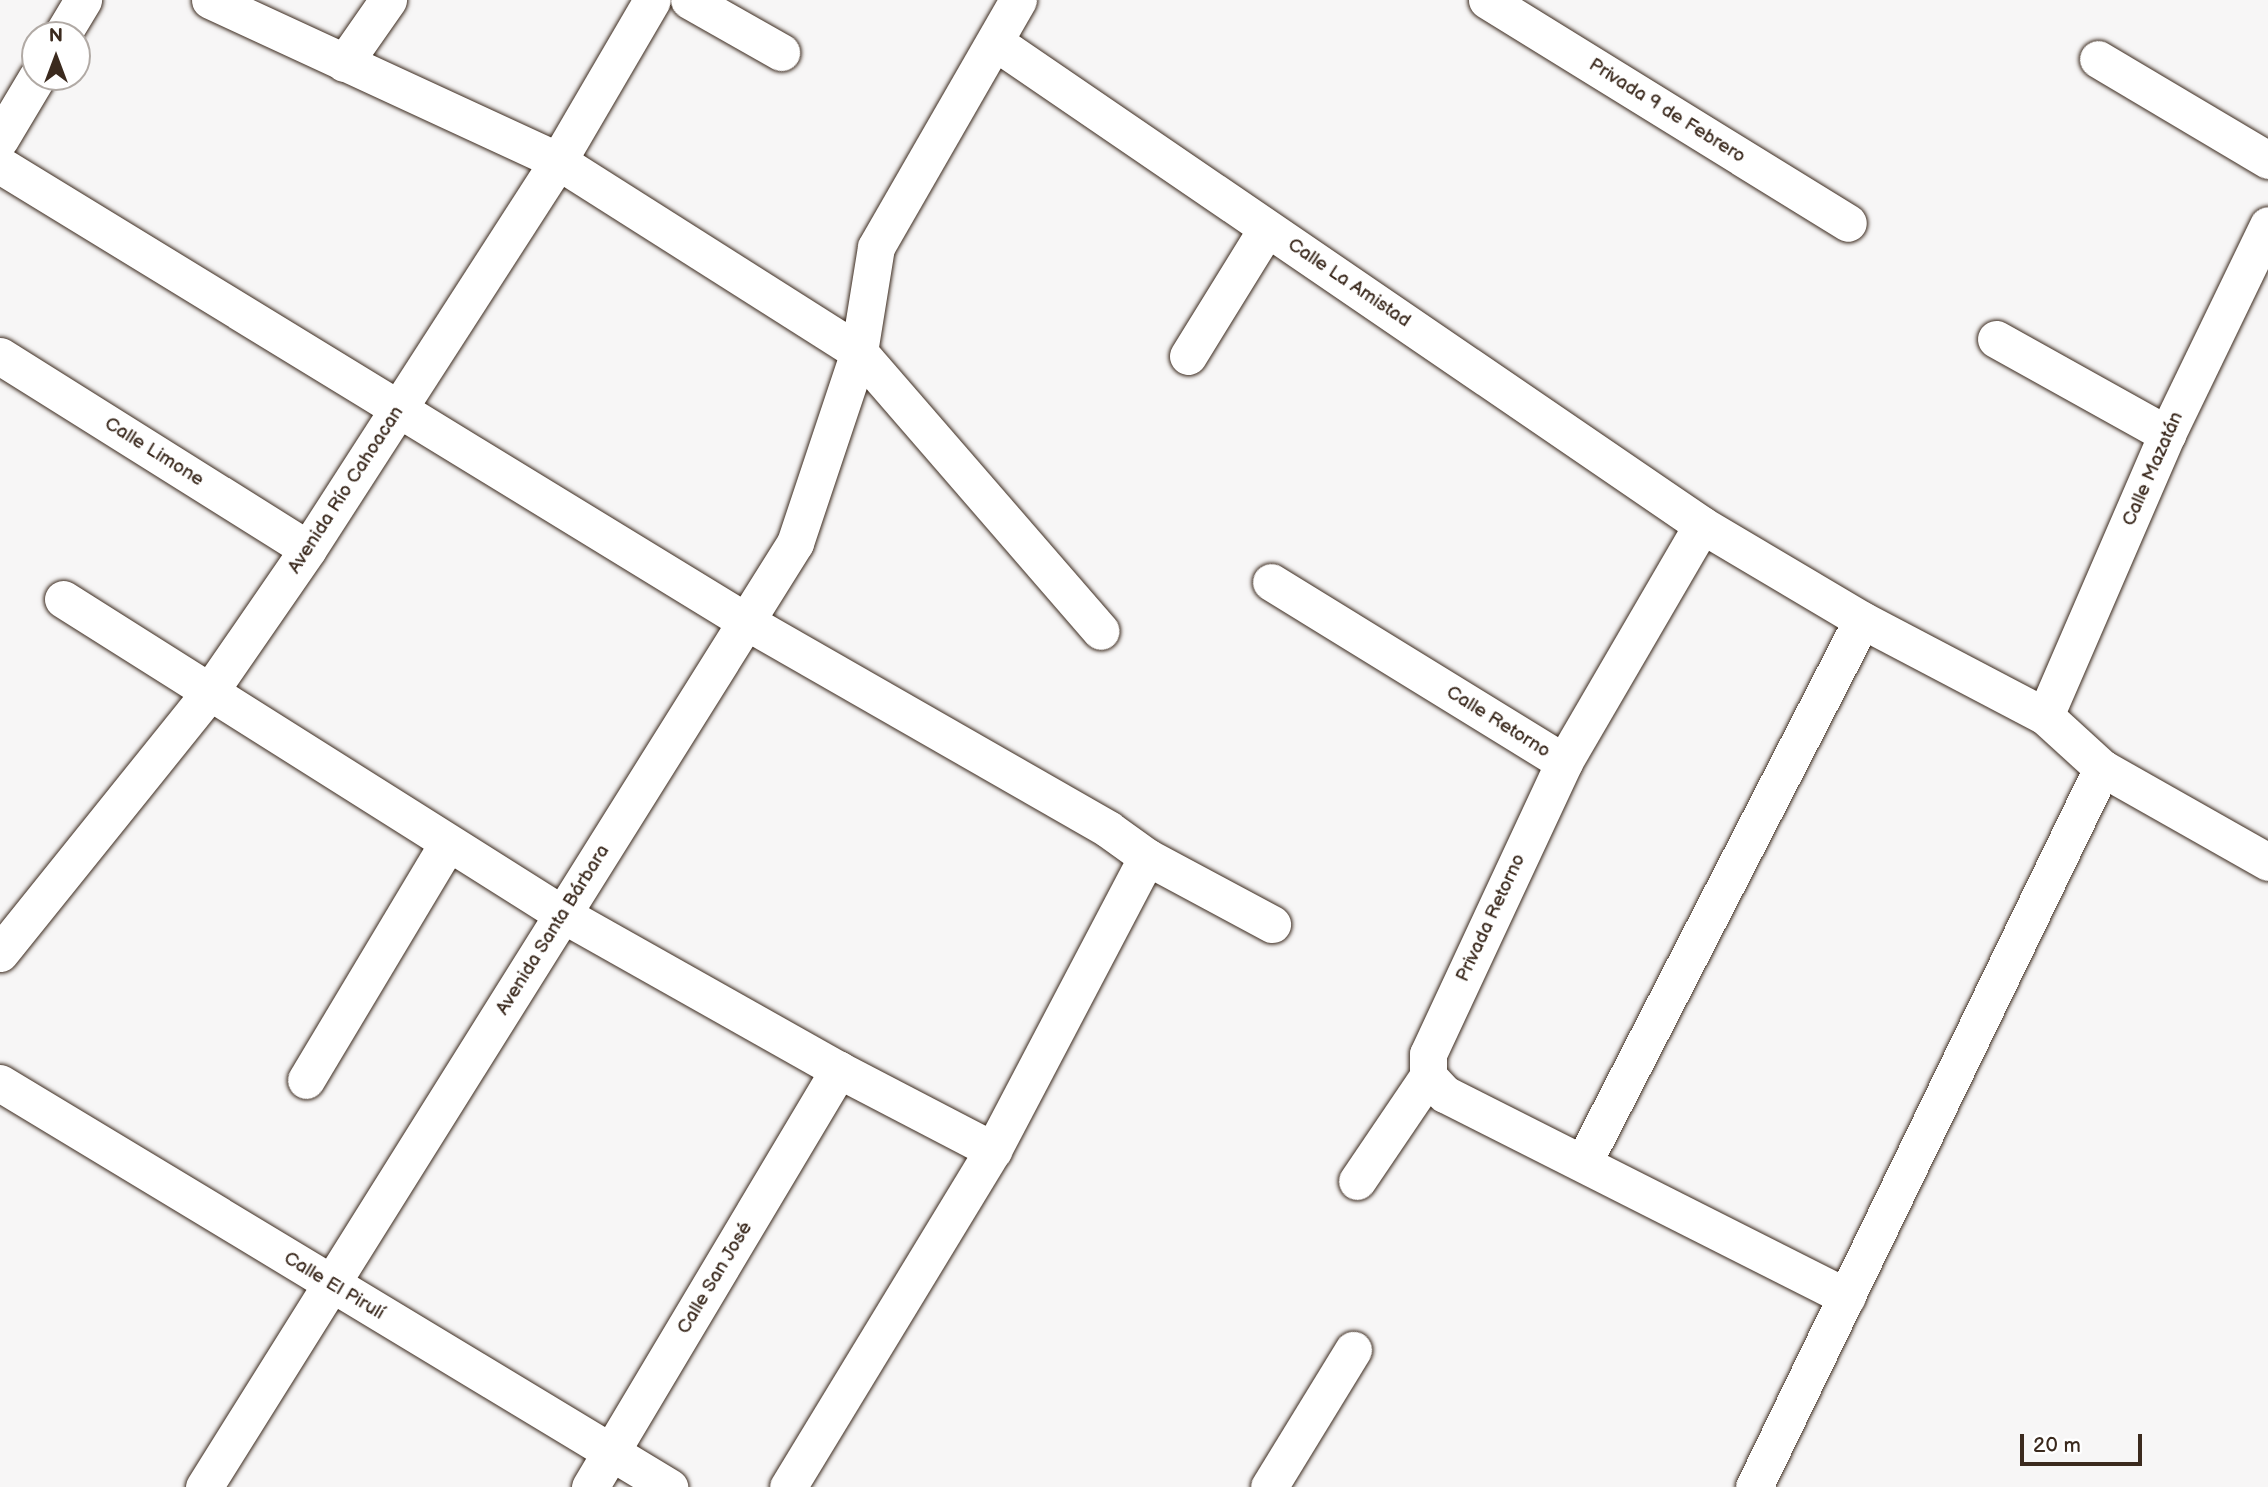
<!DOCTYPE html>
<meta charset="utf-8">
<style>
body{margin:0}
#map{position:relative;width:2268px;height:1487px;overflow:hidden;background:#f7f6f6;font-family:"Balsamiq Sans",sans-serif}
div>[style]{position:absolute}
.roads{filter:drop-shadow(0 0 2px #3b2a1e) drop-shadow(0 0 2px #3b2a1e)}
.street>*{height:37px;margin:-18.5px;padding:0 18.5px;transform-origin:18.5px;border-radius:18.5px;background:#fff}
span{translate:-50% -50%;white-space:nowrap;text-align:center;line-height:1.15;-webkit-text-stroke:5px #fff;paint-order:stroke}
.street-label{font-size:19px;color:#3b2a1e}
.north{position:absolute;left:21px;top:21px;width:70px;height:70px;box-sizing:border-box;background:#fff;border:2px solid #b1aaa5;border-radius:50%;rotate:0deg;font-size:19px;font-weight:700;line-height:28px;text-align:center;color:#3b2a1e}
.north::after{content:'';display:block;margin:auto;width:24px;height:32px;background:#3b2a1e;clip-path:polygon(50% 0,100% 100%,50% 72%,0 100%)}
.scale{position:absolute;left:2020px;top:1434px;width:122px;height:32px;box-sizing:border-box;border:4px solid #3b2a1e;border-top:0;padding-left:9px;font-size:21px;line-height:24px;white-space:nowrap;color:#3b2a1e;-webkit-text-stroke:5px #fff;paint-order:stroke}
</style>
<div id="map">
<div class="roads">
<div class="street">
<i style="left:210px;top:0;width:383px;rotate:24.8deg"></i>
<i style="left:558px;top:161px;width:356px;rotate:32.4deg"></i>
<i style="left:859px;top:352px;width:369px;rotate:49.1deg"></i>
<i style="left:689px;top:0;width:106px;rotate:29.5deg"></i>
<i style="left:1487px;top:0;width:424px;rotate:31.7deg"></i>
<i style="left:62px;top:35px;width:41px;rotate:-59deg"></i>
<i style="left:995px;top:42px;width:856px;rotate:34.34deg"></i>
<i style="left:1702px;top:525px;width:186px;rotate:30.7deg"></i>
<i style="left:1862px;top:620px;width:207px;rotate:27.7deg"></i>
<i style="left:2045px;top:716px;width:77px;rotate:42.4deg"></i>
<i style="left:2102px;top:768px;width:191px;rotate:29.5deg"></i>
<i style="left:2098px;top:59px;width:198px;rotate:30.7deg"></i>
<i style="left:344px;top:63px;width:77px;rotate:-55.1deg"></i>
<i style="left:0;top:139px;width:72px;rotate:-59.2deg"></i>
<i style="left:0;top:165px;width:876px;rotate:31.46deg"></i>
<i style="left:747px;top:622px;width:416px;rotate:29.8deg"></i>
<i style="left:1108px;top:829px;width:48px;rotate:35.7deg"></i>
<i style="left:1147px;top:857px;width:142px;rotate:28.2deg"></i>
<i style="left:1996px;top:339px;width:196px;rotate:29.1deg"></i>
<i style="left:0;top:356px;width:363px;rotate:32.1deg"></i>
<i style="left:1188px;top:356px;width:150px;rotate:-58.3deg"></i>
<i style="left:1271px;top:582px;width:344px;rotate:31.6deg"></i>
<i style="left:63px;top:599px;width:590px;rotate:32.26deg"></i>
<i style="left:562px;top:914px;width:318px;rotate:29.4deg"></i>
<i style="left:839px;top:1070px;width:174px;rotate:27.5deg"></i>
<i style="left:2045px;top:716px;width:307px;rotate:-66.6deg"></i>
<i style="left:2167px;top:434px;width:232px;rotate:-64.2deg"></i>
<i style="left:0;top:953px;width:332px;rotate:-51.2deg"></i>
<i style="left:208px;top:694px;width:176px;rotate:-55.4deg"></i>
<i style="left:308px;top:549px;width:462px;rotate:-57.2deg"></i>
<i style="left:558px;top:161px;width:186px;rotate:-59.7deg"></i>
<i style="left:1428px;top:1076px;width:22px;rotate:-90deg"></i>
<i style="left:1428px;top:1054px;width:322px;rotate:-65deg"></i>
<i style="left:1564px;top:762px;width:274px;rotate:-59.8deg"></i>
<i style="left:1428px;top:1076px;width:25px;rotate:47deg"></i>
<i style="left:1445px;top:1094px;width:450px;rotate:26.8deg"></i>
<i style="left:306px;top:1080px;width:276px;rotate:-59.1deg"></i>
<i style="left:0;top:1083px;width:782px;rotate:31.13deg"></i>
<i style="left:1583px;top:1163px;width:610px;rotate:-62.81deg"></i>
<i style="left:1357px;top:1181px;width:127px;rotate:-55.9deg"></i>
<i style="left:204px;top:1487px;width:1114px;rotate:-57.95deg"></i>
<i style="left:795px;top:543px;width:201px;rotate:-71.5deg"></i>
<i style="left:859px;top:352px;width:106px;rotate:-80.8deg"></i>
<i style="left:876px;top:247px;width:285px;rotate:-60.1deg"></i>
<i style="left:590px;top:1487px;width:486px;rotate:-59.2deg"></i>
<i style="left:788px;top:1487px;width:394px;rotate:-58.7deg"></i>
<i style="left:993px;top:1150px;width:331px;rotate:-62.3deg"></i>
<i style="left:1269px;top:1487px;width:161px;rotate:-58.5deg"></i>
<i style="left:1754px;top:1487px;width:799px;rotate:-64.17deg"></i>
</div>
</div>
<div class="street-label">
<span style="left:1667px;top:111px;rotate:32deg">Privada 9 de Febrero</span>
<span style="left:1349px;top:283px;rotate:34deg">Calle La Amistad</span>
<span style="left:154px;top:452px;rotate:32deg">Calle Limone</span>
<span style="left:2153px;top:469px;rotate:-66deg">Calle Mazatán</span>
<span style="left:346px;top:490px;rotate:-57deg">Avenida Río Cahoacan</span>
<span style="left:1498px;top:722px;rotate:32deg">Calle Retorno</span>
<span style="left:1491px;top:918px;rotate:-65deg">Privada Retorno</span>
<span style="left:553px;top:930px;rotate:-58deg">Avenida Santa Bárbara</span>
<span style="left:715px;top:1278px;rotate:-59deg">Calle San José</span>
<span style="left:334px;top:1286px;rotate:31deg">Calle El Pirulí</span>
</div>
<div class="north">N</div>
<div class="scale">20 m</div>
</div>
